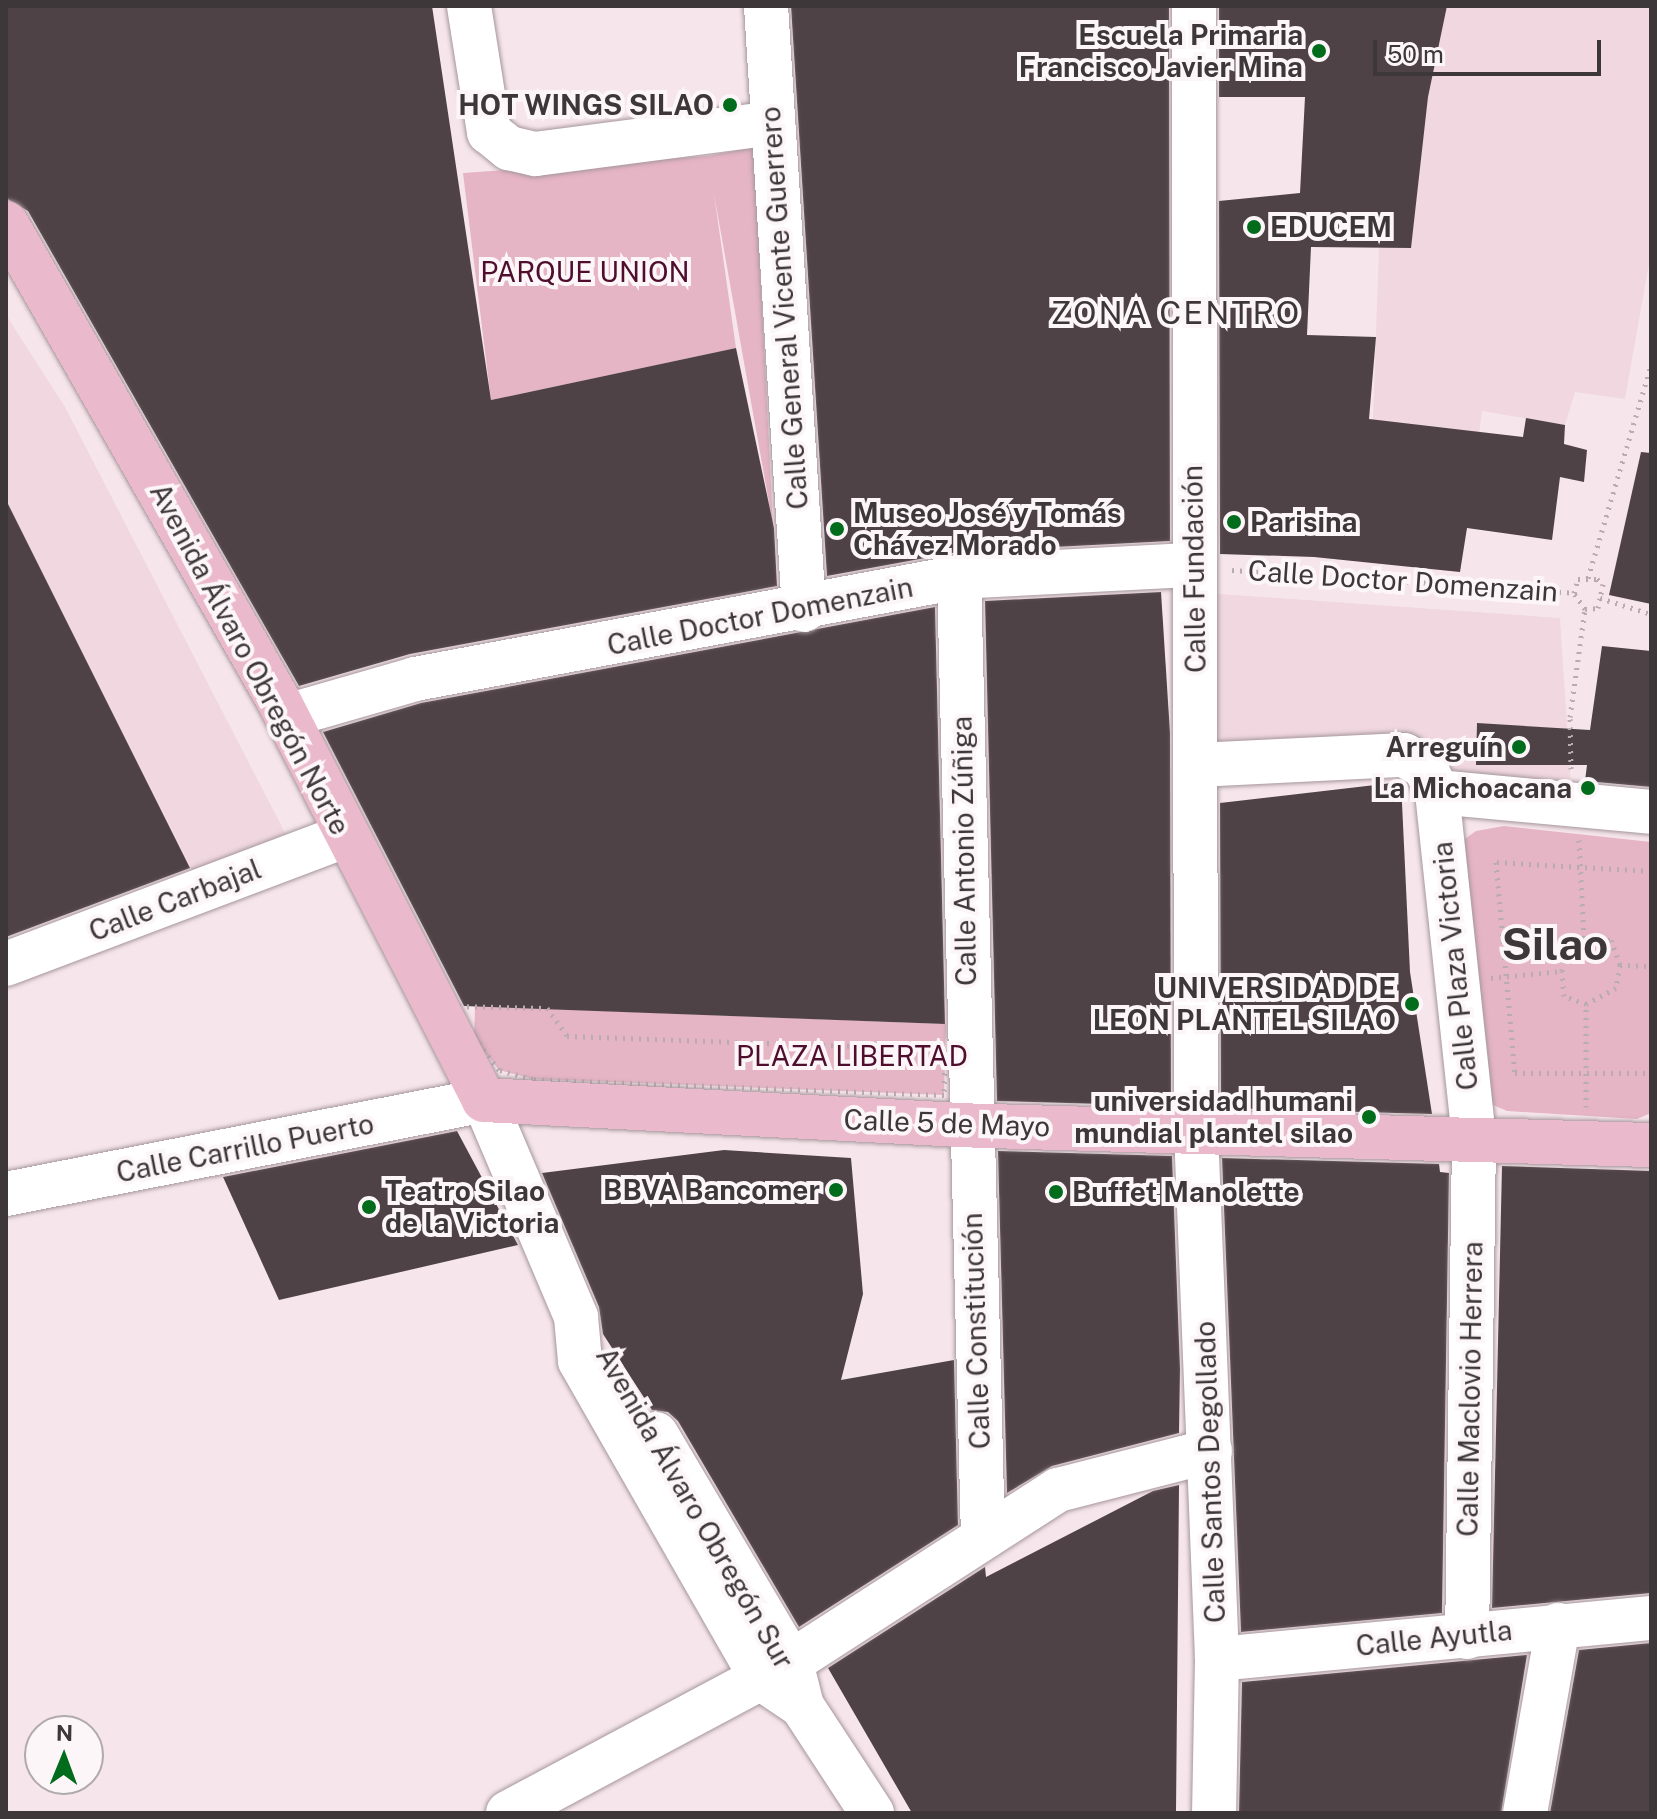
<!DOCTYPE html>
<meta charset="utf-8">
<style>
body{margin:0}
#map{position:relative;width:1657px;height:1819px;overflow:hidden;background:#f6e6eb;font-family:"Public Sans",sans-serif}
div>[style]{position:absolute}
.built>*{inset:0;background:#f0d7e0}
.green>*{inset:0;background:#e5b4c5}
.building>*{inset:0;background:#4f4246}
.path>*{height:5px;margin-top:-2.5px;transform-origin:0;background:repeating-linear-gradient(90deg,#b9acb0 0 2px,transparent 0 8px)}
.roads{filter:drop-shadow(0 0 2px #a5969b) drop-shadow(0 0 2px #a5969b)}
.minor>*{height:44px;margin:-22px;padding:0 22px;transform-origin:22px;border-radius:22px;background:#fff}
.major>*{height:44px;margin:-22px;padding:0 22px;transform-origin:22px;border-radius:22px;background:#ebb9cc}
.dots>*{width:22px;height:22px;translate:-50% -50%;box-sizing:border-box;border:4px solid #fdf6f8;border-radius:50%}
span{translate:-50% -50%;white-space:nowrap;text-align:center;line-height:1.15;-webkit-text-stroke:8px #fdf6f8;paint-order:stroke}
.poi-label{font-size:28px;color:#3e373a;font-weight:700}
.right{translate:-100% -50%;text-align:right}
.left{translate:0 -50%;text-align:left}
.park-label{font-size:28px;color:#4f0e2e}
.street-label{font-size:28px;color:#3e373a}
.quarter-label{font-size:32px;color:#3e373a;letter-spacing:2px}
.town-label{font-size:44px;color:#3e373a;font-weight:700}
.frame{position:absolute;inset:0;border:8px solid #3e373a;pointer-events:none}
.north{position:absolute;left:24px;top:1715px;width:80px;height:80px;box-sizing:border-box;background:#fdf6f8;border:2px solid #b1aaac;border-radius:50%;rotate:1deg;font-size:22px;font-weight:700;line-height:32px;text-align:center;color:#3e373a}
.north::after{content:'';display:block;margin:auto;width:28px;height:36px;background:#006c1c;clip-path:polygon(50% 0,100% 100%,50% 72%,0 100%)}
.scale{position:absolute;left:1373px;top:40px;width:228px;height:36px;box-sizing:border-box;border:4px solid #3e373a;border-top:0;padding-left:10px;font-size:24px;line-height:28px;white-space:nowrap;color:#3e373a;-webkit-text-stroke:6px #fdf6f8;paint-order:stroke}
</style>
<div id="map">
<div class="built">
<i style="clip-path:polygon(1447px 6px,1651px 6px,1651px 252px,1625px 399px,1575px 392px,1565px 425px,1482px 411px,1460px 572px,1314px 557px,1317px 420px,1373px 419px,1379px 247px,1412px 236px,1428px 97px)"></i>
<i style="clip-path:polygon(6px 315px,65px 407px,296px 854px,202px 890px,6px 500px)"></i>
<i style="clip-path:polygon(1206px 593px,1560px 618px,1571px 786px,1208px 749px)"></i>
</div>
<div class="green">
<i style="clip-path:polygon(754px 147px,773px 525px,714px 194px,736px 348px,491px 400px,463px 173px,708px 156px)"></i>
<i style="clip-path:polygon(1504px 826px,1651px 842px,1651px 1113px,1637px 1119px,1507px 1111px,1484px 1101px,1455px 846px,1476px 831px)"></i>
<i style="clip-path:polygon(475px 1006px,946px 1024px,944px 1095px,533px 1079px,499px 1070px,474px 1038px)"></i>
</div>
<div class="building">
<i style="clip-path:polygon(6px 6px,432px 6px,491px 400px,736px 348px,774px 528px,777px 586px,410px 654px,299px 686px,28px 211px,6px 198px)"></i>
<i style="clip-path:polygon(791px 6px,1169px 6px,1170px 541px,958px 552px,827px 576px)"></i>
<i style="clip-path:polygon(1219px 6px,1447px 6px,1428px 97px,1411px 248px,1311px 247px,1307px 335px,1376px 337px,1369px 419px,1523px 437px,1526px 418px,1565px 425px,1564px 444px,1587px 450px,1584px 482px,1560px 477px,1552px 540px,1467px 528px,1460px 572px,1314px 557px,1220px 554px,1219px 201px,1300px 193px,1305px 97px,1219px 97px)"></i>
<i style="clip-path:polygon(1641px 452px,1651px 453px,1651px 604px,1609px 595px)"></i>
<i style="clip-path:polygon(6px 500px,190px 868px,6px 937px)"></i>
<i style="clip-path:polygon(1161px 592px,1170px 733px,1171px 1106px,997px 1101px,985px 601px)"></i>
<i style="clip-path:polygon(935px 607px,945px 1024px,464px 1006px,323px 732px,421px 703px)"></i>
<i style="clip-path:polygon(1602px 646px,1651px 651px,1651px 787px,1585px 781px,1587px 765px,1476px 765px,1477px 723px,1590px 730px)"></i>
<i style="clip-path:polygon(1401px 782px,1410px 972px,1432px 1114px,1221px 1108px,1220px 803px)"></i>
<i style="clip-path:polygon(457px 1131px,518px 1245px,279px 1300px,223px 1177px)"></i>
<i style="clip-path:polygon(724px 1150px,851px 1158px,863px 1294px,841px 1380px,954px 1360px,958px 1525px,799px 1627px,678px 1421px,668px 1412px,652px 1410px,603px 1334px,599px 1307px,542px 1173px)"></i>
<i style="clip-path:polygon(998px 1151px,1172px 1156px,1180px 1369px,1179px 1433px,1052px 1466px,1007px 1493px)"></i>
<i style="clip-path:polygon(1222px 1158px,1439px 1164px,1440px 1172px,1449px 1173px,1442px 1613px,1241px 1632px)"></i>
<i style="clip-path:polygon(1502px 1166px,1651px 1171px,1651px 1593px,1492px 1608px)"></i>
<i style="clip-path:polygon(1179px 1485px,1176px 1813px,912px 1813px,828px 1668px,985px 1567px,986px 1577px,1153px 1491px)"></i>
<i style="clip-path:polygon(1651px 1643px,1651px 1813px,1550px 1813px,1579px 1650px)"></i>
<i style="clip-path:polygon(1527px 1655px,1501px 1813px,1239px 1813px,1242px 1682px)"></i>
</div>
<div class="path">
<i style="left:1232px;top:570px;width:343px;rotate:3.8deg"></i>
<i style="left:1588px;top:578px;width:222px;rotate:-73.5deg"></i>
<i style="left:1574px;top:593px;width:15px;rotate:-74deg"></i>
<i style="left:1578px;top:579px;width:19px"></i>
<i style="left:1597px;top:579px;width:8px;rotate:40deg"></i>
<i style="left:1603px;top:584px;width:14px;rotate:102deg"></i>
<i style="left:1600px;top:598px;width:53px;rotate:17.4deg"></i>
<i style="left:1585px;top:609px;width:13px;rotate:-4deg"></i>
<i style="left:1598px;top:608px;width:10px;rotate:-79deg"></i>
<i style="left:1571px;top:769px;width:52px;rotate:-91.1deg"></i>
<i style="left:1570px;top:717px;width:109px;rotate:-82.1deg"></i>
<i style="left:1585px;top:609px;width:19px;rotate:-125deg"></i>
<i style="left:1579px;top:840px;width:99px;rotate:87.1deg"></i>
<i style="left:1651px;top:871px;width:155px;rotate:-176.7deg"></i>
<i style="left:1496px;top:862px;width:212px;rotate:84.9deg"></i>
<i style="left:1515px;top:1073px;width:136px"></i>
<i style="left:1584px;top:939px;width:27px;rotate:2deg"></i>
<i style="left:1611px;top:940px;width:27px;rotate:70deg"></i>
<i style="left:1620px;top:965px;width:23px;rotate:100deg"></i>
<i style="left:1616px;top:988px;width:34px;rotate:152deg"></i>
<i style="left:1586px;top:1004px;width:23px;rotate:-160deg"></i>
<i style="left:1564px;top:996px;width:25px;rotate:-95deg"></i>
<i style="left:1562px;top:971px;width:22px;rotate:-80deg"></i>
<i style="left:1566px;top:949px;width:21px;rotate:-29deg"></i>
<i style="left:1620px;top:965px;width:31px;rotate:2deg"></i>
<i style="left:1491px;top:978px;width:71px;rotate:-5.6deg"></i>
<i style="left:451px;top:1006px;width:96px;rotate:1.2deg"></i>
<i style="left:547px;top:1008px;width:34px;rotate:54deg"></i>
<i style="left:567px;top:1036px;width:378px;rotate:2deg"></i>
<i style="left:945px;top:1049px;width:46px;rotate:91.2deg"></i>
<i style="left:944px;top:1095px;width:411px;rotate:-177.8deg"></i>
<i style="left:533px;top:1079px;width:35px;rotate:-165deg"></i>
<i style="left:499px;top:1070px;width:80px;rotate:-126.9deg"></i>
<i style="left:1586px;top:1107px;width:103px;rotate:-90deg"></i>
</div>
<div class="roads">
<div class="minor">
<i style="left:469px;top:6px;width:128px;rotate:81deg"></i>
<i style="left:489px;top:132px;width:26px;rotate:39deg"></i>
<i style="left:509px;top:148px;width:27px;rotate:13deg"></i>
<i style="left:535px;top:154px;width:240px;rotate:-7.4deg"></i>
<i style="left:766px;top:6px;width:605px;rotate:86.4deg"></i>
<i style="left:1194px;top:6px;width:1125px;rotate:89.9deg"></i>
<i style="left:1196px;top:1131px;width:528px;rotate:87.72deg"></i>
<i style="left:1217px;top:1659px;width:154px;rotate:91.1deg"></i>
<i style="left:959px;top:577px;width:960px;rotate:88.57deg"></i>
<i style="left:287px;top:716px;width:133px;rotate:-16.1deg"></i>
<i style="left:415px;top:679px;width:553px;rotate:-10.62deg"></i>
<i style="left:959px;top:577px;width:232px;rotate:-3deg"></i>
<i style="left:1197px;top:765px;width:207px;rotate:-2.8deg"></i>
<i style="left:1404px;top:755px;width:24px;rotate:30deg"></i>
<i style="left:1425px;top:767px;width:28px;rotate:64deg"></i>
<i style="left:1437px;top:792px;width:215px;rotate:5.3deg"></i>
<i style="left:1437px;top:792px;width:350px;rotate:83.9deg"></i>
<i style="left:1474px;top:1140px;width:497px;rotate:90.8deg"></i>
<i style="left:6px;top:964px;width:362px;rotate:-20.7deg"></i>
<i style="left:6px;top:1194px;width:487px;rotate:-11.1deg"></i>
<i style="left:484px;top:1100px;width:236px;rotate:67deg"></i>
<i style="left:576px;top:1317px;width:44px;rotate:84.8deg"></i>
<i style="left:580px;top:1361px;width:366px;rotate:60.2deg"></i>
<i style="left:762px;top:1679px;width:48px;rotate:34deg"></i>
<i style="left:656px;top:1434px;width:265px;rotate:59.4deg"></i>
<i style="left:791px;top:1662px;width:45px;rotate:76deg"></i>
<i style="left:802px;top:1706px;width:128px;rotate:56.8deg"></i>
<i style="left:1217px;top:1659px;width:436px;rotate:-5.4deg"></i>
<i style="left:508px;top:1813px;width:321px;rotate:-28.1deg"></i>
<i style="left:791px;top:1662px;width:318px;rotate:-32.8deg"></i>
<i style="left:1058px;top:1490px;width:157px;rotate:-14.4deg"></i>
<i style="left:1525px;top:1813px;width:191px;rotate:-80deg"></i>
</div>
<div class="major">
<i style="left:6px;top:223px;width:553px;rotate:60.28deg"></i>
<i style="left:280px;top:703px;width:446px;rotate:62.8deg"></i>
<i style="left:484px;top:1100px;width:472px;rotate:3deg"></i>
<i style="left:955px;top:1125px;width:696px;rotate:1.65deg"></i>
</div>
</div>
<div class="dots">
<i style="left:1319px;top:51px;background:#006c1c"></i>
<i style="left:730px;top:105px;background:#006c1c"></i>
<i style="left:1254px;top:227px;background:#006c1c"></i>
<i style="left:1234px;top:522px;background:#006c1c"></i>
<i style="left:837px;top:529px;background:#006c1c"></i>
<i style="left:1519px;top:747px;background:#006c1c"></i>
<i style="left:1588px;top:788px;background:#006c1c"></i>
<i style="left:1412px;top:1004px;background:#006c1c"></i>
<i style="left:1369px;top:1117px;background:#006c1c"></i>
<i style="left:836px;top:1190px;background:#006c1c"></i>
<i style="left:1056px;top:1192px;background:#006c1c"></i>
<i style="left:369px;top:1207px;background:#006c1c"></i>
</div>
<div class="poi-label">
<span class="right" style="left:1303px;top:51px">Escuela Primaria<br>Francisco Javier Mina</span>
<span class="right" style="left:714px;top:105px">HOT WINGS SILAO</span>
<span class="left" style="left:1270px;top:227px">EDUCEM</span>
<span class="left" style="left:853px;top:529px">Museo José y Tomás<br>Chávez Morado</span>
<span class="left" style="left:1250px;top:522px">Parisina</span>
<span class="right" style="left:1503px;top:747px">Arreguín</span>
<span class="right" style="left:1572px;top:788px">La Michoacana</span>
<span class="right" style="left:1396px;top:1004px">UNIVERSIDAD DE<br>LEON PLANTEL SILAO</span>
<span class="right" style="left:1353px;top:1117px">universidad humani<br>mundial plantel silao</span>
<span class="right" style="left:820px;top:1190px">BBVA Bancomer</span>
<span class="left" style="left:385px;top:1207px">Teatro Silao<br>de la Victoria</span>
<span class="left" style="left:1072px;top:1192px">Buffet Manolette</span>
</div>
<div class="park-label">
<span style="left:585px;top:272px">PARQUE UNION</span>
<span style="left:852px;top:1056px">PLAZA LIBERTAD</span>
</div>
<div class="street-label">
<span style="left:784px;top:308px;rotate:-94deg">Calle General Vicente Guerrero</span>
<span style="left:1194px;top:569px;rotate:-91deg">Calle Fundación</span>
<span style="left:1403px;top:581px;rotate:4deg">Calle Doctor Domenzain</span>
<span style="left:760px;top:616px;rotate:-11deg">Calle Doctor Domenzain</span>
<span style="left:250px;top:659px;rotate:62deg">Avenida Álvaro Obregón Norte</span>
<span style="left:964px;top:851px;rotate:-91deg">Calle Antonio Zúñiga</span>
<span style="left:175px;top:900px;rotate:-21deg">Calle Carbajal</span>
<span style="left:1455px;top:966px;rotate:-96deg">Calle Plaza Victoria</span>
<span style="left:947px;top:1123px;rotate:2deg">Calle 5 de Mayo</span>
<span style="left:245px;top:1148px;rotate:-11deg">Calle Carrillo Puerto</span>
<span style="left:976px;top:1331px;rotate:-92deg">Calle Constitución</span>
<span style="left:1470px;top:1389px;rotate:-89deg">Calle Maclovio Herrera</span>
<span style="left:1210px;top:1472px;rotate:-92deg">Calle Santos Degollado</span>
<span style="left:695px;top:1508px;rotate:60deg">Avenida Álvaro Obregón Sur</span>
<span style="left:1434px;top:1638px;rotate:-6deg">Calle Ayutla</span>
</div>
<div class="quarter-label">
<span style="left:1176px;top:313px">ZONA CENTRO</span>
</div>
<div class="town-label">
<span style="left:1555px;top:944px">Silao</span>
</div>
<div class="frame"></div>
<div class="north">N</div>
<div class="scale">50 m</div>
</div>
